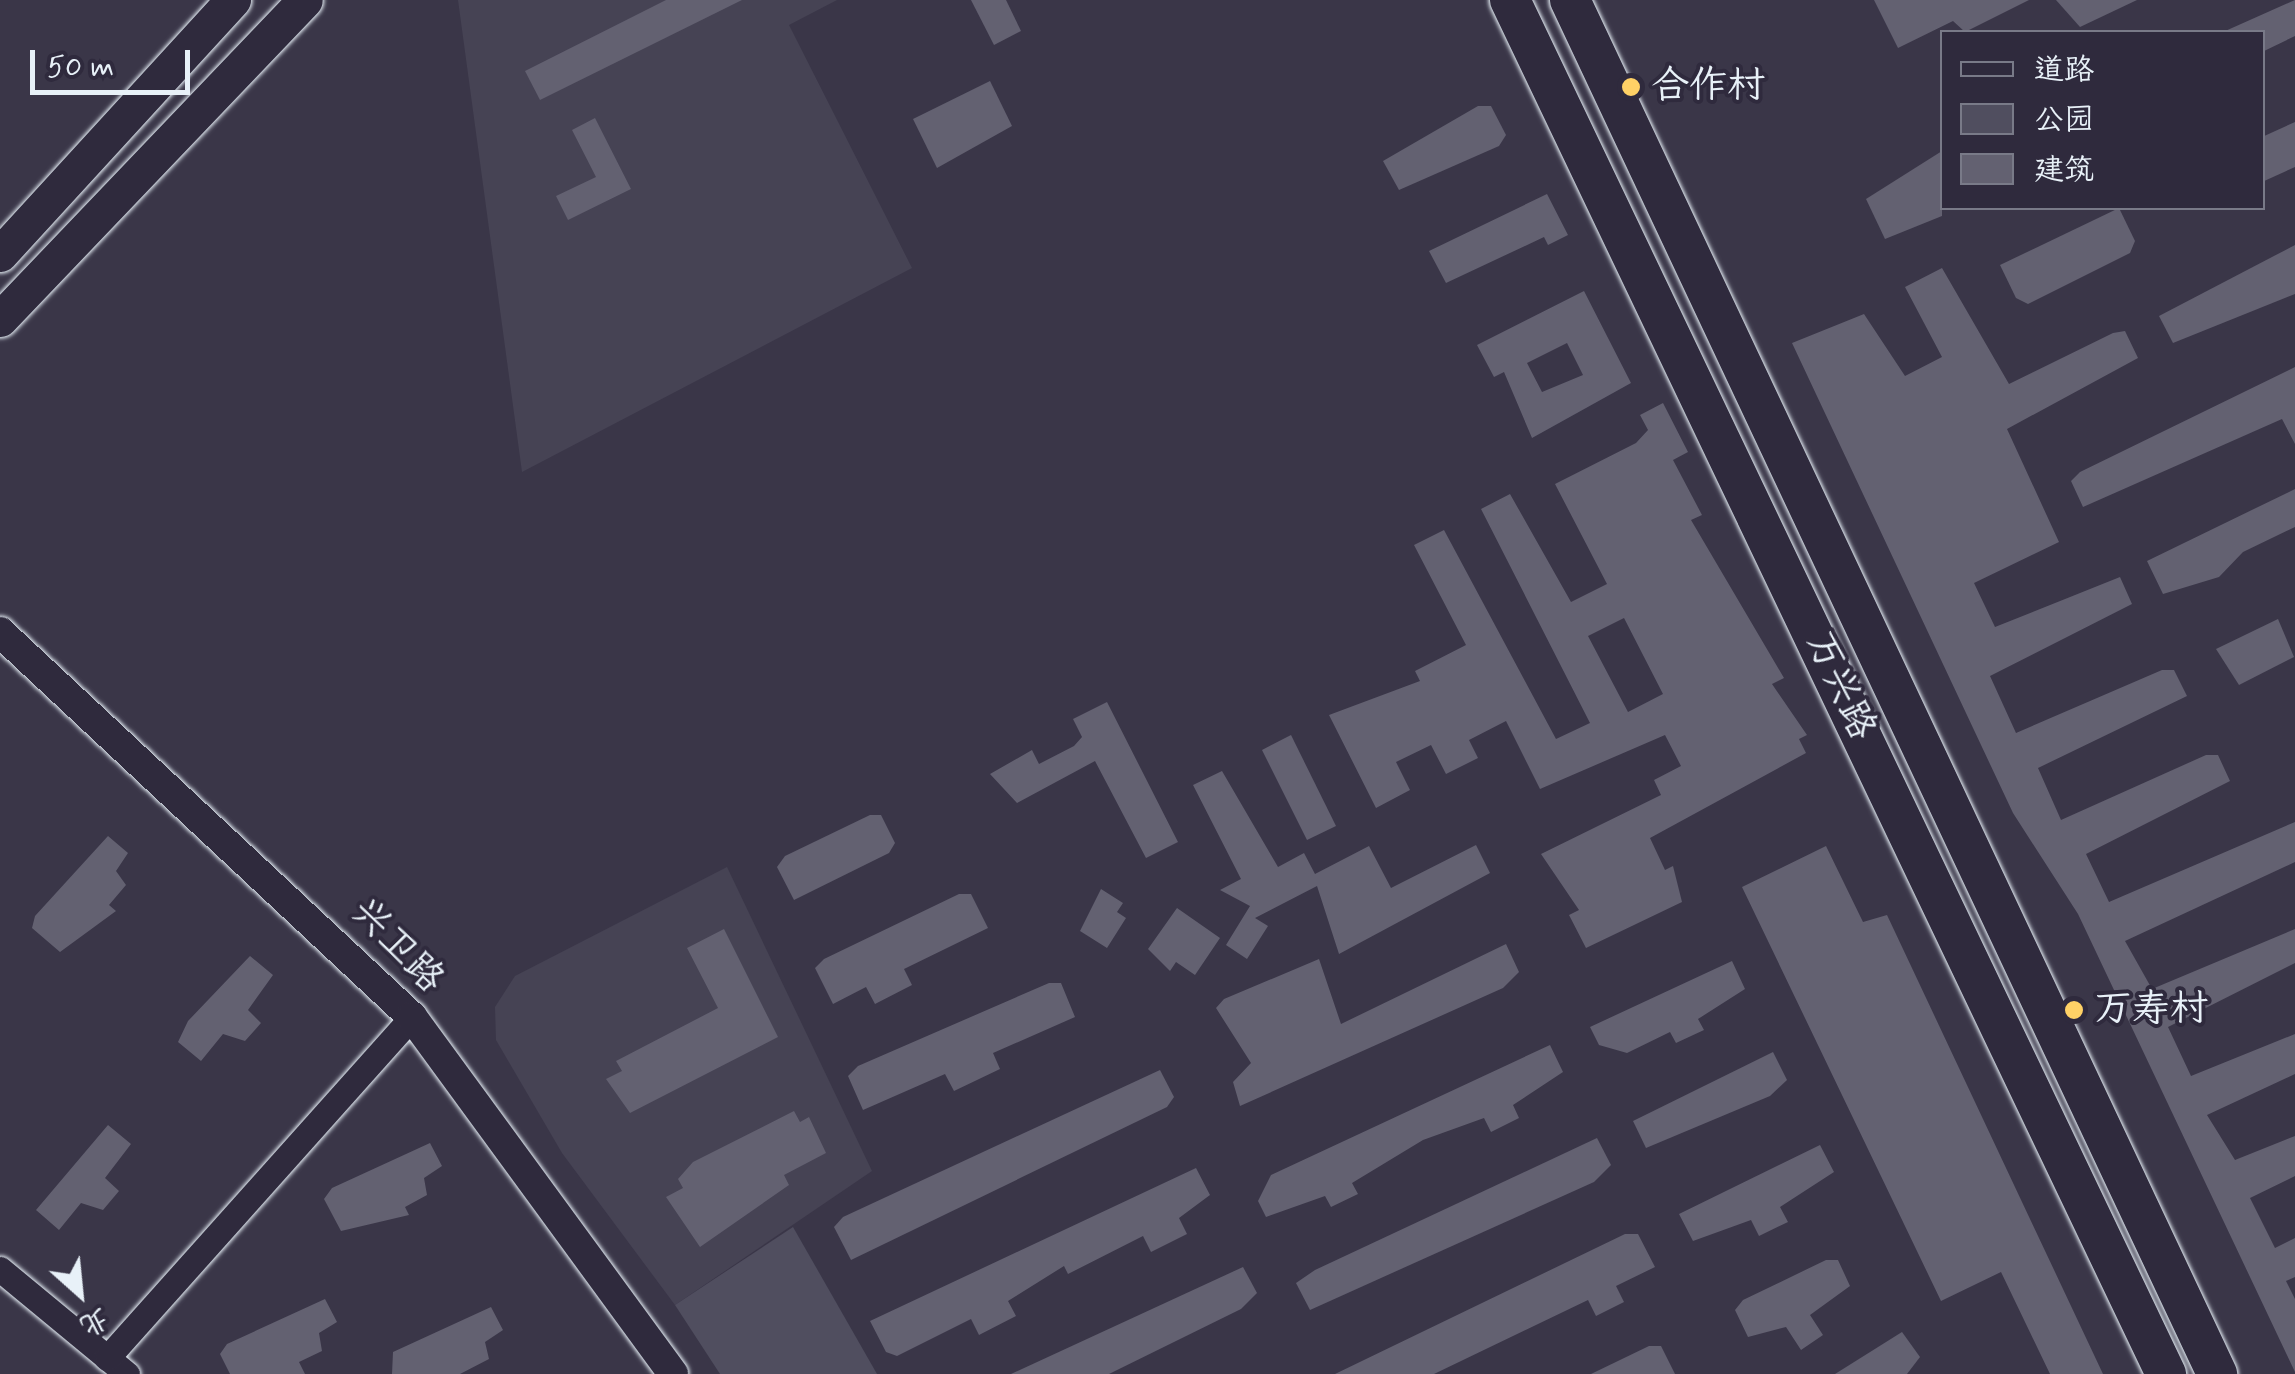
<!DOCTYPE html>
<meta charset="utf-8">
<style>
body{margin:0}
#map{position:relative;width:2295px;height:1374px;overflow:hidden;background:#3a3648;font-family:Mynerve,"LXGW WenKai TC",sans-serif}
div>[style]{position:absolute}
.built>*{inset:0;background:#464354}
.green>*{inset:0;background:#504e5f}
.building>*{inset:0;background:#636171}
.roads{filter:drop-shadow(0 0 2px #e8f1f8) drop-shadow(0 0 2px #e8f1f8)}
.minor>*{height:25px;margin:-12.5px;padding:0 12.5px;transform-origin:12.5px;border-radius:12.5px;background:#2f2a3d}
.tertiary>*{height:30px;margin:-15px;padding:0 15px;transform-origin:15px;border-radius:15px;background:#2f2a3d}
.secondary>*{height:35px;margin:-17.5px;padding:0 17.5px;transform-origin:17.5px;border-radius:17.5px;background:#2f2a3d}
.primary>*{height:40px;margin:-20px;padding:0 20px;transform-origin:20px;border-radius:20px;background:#2f2a3d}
.dots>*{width:28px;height:28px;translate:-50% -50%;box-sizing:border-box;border:5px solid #2f2a3d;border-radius:50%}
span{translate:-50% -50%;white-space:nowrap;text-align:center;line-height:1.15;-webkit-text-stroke:8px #2f2a3d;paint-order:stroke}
.poi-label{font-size:38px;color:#e8f1f8}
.left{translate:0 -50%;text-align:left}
.street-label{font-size:38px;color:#e8f1f8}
.legend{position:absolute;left:1940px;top:30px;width:325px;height:180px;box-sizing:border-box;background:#2f2a3d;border:2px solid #797a88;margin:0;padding:12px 18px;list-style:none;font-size:30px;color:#e8f1f8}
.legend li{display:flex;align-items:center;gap:20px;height:50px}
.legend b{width:50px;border:2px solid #797a88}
.north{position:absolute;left:30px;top:1244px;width:100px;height:100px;-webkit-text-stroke:8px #2f2a3d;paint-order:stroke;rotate:153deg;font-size:28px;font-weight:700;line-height:40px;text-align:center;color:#e8f1f8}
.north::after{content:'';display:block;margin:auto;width:35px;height:45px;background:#e8f1f8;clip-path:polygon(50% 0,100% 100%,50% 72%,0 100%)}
.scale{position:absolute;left:30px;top:50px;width:160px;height:45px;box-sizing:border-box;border:5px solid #e8f1f8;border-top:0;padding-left:12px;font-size:30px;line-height:35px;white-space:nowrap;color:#e8f1f8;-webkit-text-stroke:8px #2f2a3d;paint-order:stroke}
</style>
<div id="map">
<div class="built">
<i style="clip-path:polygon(458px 0,837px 0,789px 25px,912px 268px,522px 472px)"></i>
<i style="clip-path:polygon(727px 867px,872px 1171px,675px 1305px,562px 1153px,496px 1040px,495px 1007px,515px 976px)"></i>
</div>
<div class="green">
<i style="clip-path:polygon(793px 1227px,877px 1374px,720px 1374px,675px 1305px)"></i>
</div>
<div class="building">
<i style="clip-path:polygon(666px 0,742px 0,540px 100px,525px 71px)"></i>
<i style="clip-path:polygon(971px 0,1006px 0,1021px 31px,994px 45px)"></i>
<i style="clip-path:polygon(1874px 0,2029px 0,1965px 32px,1953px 21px,1898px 48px)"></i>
<i style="clip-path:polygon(2056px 0,2137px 0,2080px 27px)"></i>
<i style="clip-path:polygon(2295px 0,2295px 36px,2262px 52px,2262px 32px,2223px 32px)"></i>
<i style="clip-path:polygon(990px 81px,1012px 126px,937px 168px,913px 119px)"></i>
<i style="clip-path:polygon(1478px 106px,1491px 106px,1506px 135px,1499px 146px,1399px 190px,1383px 161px)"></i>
<i style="clip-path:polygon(595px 118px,631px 189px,568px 220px,556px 196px,596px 177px,572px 130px)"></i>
<i style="clip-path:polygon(2295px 122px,2295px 167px,2262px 182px,2262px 137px)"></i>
<i style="clip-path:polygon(1942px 151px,1942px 216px,1885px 239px,1866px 199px)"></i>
<i style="clip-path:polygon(1547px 194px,1568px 235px,1548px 245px,1544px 237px,1446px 283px,1429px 251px)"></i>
<i style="clip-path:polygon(2119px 208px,2135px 241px,2130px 253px,2028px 304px,2016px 298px,2000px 265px)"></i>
<i style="clip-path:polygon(2295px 245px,2295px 294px,2173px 343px,2159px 316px)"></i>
<i style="clip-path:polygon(1942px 268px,2009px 384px,2113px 333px,2125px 331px,2138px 358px,2007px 429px,2059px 542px,1974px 583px,1995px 627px,2120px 577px,2132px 604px,1990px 676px,2016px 733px,2162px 670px,2174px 670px,2187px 696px,2038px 768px,2061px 820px,2206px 755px,2218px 755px,2230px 781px,2086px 854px,2109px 902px,2295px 822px,2295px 862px,2125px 941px,2152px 989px,2295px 929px,2295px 963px,2168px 1027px,2191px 1076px,2295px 1034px,2295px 1074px,2207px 1115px,2235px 1160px,2295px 1136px,2295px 1176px,2250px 1198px,2275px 1248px,2295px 1238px,2295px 1277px,2286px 1281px,2295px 1299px,2295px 1372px,2078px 914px,2013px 813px,1792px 343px,1864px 314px,1905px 376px,1942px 357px,1905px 287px)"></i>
<i style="clip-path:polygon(evenodd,1584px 291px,1631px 383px,1532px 438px,1504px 372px,1494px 377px,1477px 345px,1584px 291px,1567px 343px,1583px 375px,1542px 392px,1527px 363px,1567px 343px)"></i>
<i style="clip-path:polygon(2295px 367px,2295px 444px,2282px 419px,2083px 507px,2071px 481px,2080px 472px)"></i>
<i style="clip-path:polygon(evenodd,1663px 403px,1688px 452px,1673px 460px,1702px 515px,1691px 520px,1784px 678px,1772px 684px,1807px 735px,1799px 739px,1806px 753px,1650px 838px,1665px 870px,1673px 866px,1682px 902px,1586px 948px,1569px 915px,1579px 910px,1541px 854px,1661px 795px,1654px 780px,1681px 766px,1665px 735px,1540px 789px,1506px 721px,1469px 740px,1478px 758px,1446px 774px,1431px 745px,1396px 762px,1410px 790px,1376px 808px,1329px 715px,1420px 681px,1415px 671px,1466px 645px,1414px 545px,1444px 530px,1556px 739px,1590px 723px,1481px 509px,1510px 494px,1571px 602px,1607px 584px,1555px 484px,1636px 443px,1648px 430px,1640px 415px,1663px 403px,1624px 618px,1663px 694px,1628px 712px,1588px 636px,1624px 618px)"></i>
<i style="clip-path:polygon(2295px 489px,2295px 527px,2243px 552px,2219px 577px,2163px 594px,2147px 561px)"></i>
<i style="clip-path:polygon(2278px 619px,2294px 657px,2239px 685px,2216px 649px)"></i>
<i style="clip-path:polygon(1107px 702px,1178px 842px,1146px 858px,1095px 761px,1017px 803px,990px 774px,1032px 750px,1039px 764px,1074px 746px,1082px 737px,1073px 719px)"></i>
<i style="clip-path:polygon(1291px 735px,1336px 826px,1307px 840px,1262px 750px)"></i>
<i style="clip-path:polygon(1222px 771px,1278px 867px,1304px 853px,1315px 874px,1369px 846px,1391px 888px,1476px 845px,1490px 873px,1339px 954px,1317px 886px,1255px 918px,1268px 926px,1247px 959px,1226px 945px,1250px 906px,1220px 890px,1241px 879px,1193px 785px)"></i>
<i style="clip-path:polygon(870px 815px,881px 815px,895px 843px,889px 853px,794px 900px,777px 867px,785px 856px)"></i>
<i style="clip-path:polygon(108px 836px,128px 853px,116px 871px,126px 885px,109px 905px,116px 911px,60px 952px,32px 928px,35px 916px)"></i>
<i style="clip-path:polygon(1826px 846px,1863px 922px,1887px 915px,2103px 1374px,2050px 1374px,2001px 1272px,1941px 1301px,1742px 887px)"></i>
<i style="clip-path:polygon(1101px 889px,1123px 903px,1117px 912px,1126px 918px,1107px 948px,1080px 931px)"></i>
<i style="clip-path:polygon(959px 894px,971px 894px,988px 928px,904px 969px,912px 985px,875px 1004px,866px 987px,833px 1004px,815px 968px,824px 959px)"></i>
<i style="clip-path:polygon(1177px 908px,1220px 938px,1195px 975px,1176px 962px,1170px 971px,1148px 949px)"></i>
<i style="clip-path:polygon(724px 929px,778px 1037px,630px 1113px,606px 1079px,622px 1071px,616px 1061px,718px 1008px,687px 948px)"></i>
<i style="clip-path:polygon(1506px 944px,1519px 972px,1503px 988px,1240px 1106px,1233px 1082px,1251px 1063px,1216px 1008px,1224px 999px,1319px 959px,1341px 1024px)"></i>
<i style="clip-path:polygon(250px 956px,273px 975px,248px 1010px,261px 1023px,245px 1041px,223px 1034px,201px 1061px,178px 1042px,188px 1021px)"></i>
<i style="clip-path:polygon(1732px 961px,1745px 989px,1698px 1019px,1704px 1030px,1676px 1043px,1670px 1032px,1627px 1053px,1599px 1045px,1590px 1027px)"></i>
<i style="clip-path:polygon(1049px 983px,1061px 983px,1075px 1017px,993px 1053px,1000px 1069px,954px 1091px,945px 1074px,863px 1110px,848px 1076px,858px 1066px)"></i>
<i style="clip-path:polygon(1550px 1045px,1563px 1072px,1513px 1105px,1519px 1118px,1491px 1132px,1484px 1118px,1423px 1140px,1352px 1183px,1358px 1194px,1331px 1207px,1325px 1196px,1266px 1217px,1258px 1201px,1271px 1175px)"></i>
<i style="clip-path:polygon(1773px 1052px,1787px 1080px,1770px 1096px,1646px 1148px,1633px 1121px)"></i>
<i style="clip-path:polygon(1160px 1070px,1174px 1097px,1167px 1107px,851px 1260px,834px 1227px,843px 1217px)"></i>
<i style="clip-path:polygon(794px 1111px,800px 1122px,809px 1117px,826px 1153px,784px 1175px,789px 1185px,700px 1247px,666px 1197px,683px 1188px,678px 1179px,693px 1162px)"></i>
<i style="clip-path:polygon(108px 1125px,131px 1144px,105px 1178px,119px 1191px,103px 1210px,81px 1203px,59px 1230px,36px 1210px)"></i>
<i style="clip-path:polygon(1597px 1138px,1611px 1165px,1594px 1182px,1310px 1310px,1296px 1283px,1315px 1270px)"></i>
<i style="clip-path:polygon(430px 1143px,442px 1166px,424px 1178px,427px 1195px,405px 1207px,409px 1215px,341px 1231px,324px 1199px,332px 1188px)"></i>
<i style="clip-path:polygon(1820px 1145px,1834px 1172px,1780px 1207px,1788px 1222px,1759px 1236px,1751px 1220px,1693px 1241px,1679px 1214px)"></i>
<i style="clip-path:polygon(1196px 1168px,1210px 1195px,1179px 1218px,1187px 1234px,1151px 1252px,1143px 1236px,1068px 1274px,1064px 1266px,1008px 1301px,1016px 1316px,979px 1335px,971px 1319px,897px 1356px,886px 1352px,870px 1321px)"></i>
<i style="clip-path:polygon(1625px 1234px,1638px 1234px,1655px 1267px,1616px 1286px,1624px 1302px,1596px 1316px,1588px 1300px,1434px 1374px,1335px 1374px)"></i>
<i style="clip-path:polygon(1826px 1260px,1838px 1260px,1850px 1286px,1810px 1315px,1823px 1335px,1801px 1350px,1786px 1327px,1748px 1337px,1735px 1310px,1743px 1300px)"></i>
<i style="clip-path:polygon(1243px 1267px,1257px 1293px,1241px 1309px,1109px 1374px,1011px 1374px)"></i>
<i style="clip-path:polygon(325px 1299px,337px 1322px,319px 1333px,322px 1351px,299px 1362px,305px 1374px,230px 1374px,220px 1354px,227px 1344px)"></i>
<i style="clip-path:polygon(491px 1307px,503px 1330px,485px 1342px,489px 1359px,460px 1374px,392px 1374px,393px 1352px)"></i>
<i style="clip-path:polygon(1902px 1332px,1920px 1357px,1907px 1374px,1835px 1374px)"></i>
<i style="clip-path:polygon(1649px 1346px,1661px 1346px,1675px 1374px,1591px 1374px)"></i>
</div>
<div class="roads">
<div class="minor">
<i style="left:0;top:1269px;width:165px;rotate:39.6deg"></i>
<i style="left:107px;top:1358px;width:457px;rotate:-48.2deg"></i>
</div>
<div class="tertiary">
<i style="left:0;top:632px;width:564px;rotate:43.06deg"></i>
<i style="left:412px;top:1017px;width:442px;rotate:53.8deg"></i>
</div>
<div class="secondary">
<i style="left:0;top:254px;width:345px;rotate:-47.5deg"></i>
<i style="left:0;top:319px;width:441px;rotate:-46.3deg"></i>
</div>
<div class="primary">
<i style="left:1510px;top:0;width:1523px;rotate:64.48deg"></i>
<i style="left:1570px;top:0;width:1519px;rotate:64.78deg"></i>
</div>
</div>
<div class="dots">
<i style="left:1631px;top:87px;background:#ffd166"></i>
<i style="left:2074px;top:1010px;background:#ffd166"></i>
</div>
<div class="poi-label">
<span class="left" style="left:1651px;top:87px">合作村</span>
<span class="left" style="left:2094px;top:1010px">万寿村</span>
</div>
<div class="street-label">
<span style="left:1840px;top:686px;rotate:65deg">万兴路</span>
<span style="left:397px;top:946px;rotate:46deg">兴卫路</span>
</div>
<ul class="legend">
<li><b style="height:12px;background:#2f2a3d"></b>道路</li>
<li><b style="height:28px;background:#504e5f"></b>公园</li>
<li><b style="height:28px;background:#636171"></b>建筑</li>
</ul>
<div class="north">北</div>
<div class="scale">50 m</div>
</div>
